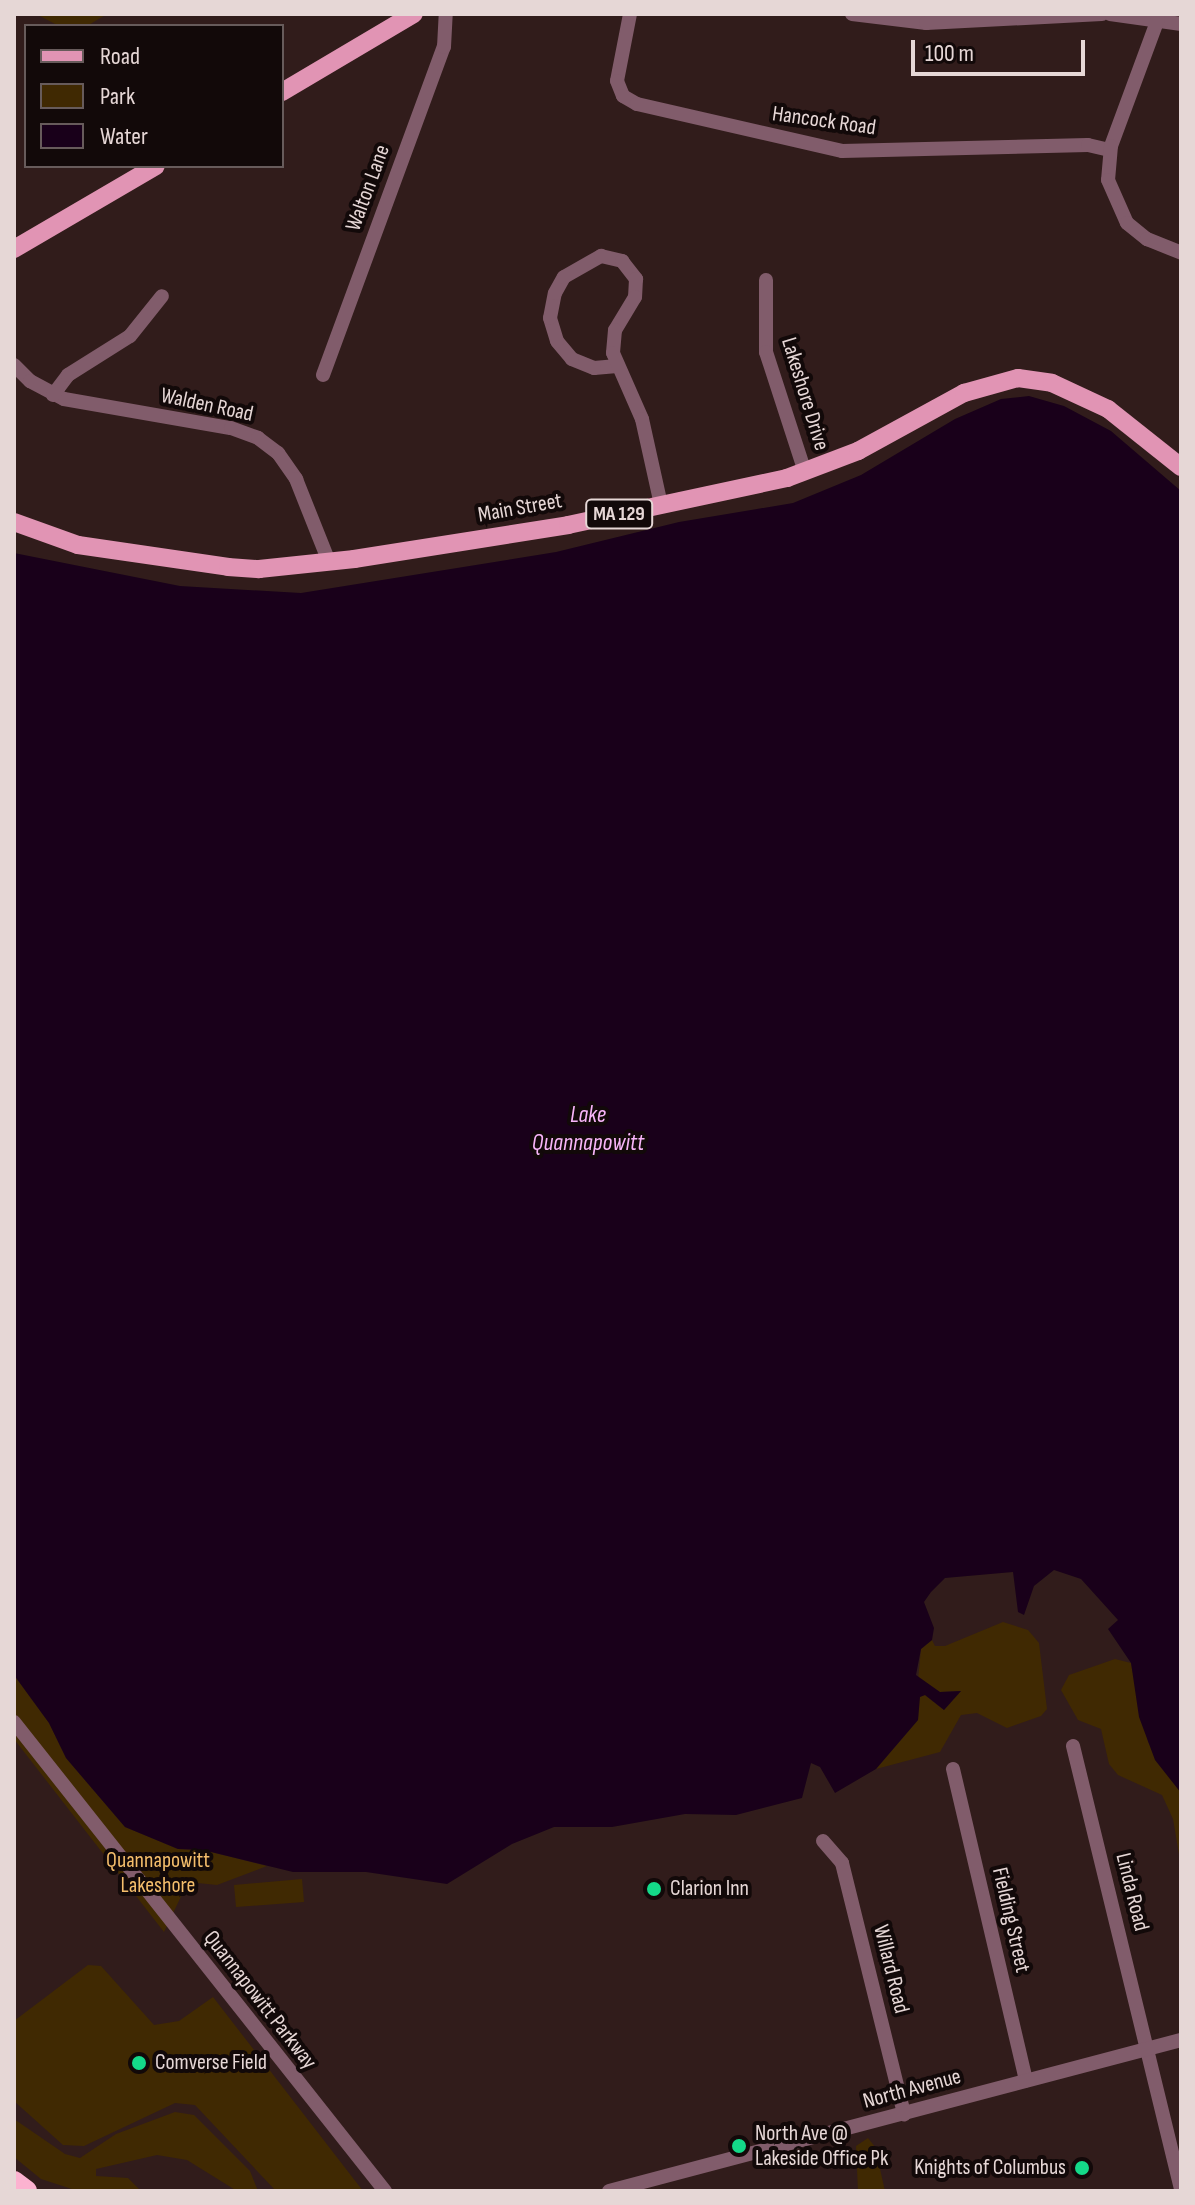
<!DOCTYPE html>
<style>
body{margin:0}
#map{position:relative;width:1195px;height:2205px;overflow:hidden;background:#311c1b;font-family:"Sofia Sans Condensed",sans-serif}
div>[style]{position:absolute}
.green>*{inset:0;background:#402902}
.water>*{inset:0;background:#19001a}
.minor>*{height:14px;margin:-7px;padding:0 7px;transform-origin:7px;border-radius:7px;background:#815c6b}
.major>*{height:18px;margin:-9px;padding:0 9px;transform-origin:9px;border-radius:9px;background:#e194b4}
.highway>*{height:22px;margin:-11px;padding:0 11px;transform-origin:11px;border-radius:11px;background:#fcb2d0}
.dots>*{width:22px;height:22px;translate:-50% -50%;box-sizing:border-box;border:4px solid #120909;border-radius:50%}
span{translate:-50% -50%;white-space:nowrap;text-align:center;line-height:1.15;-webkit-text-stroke:8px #120909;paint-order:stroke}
.shield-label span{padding:2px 6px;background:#120909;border:2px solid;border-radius:6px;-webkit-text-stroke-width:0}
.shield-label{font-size:20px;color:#e6d7d6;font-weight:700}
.street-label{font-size:22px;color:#e6d7d6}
.park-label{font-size:22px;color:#f5be6c}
.poi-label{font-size:22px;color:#e6d7d6}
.left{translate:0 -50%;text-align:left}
.right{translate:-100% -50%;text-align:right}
.water-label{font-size:24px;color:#f8b5f9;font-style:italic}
.frame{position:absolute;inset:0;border:16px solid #e6d7d6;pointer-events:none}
.legend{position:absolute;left:24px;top:24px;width:260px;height:144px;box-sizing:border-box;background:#120909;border:2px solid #675b5b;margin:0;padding:10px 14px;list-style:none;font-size:24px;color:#e6d7d6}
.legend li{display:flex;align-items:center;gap:16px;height:40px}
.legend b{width:40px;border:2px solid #675b5b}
.scale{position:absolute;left:911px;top:40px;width:174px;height:36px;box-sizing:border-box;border:4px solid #e6d7d6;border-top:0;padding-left:10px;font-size:24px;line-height:28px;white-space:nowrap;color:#e6d7d6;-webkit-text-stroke:6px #120909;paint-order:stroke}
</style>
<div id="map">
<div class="green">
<i style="clip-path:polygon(36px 14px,107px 14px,87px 26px,59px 26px)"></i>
<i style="clip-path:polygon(1003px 1622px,1028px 1630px,1039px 1643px,1047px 1709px,1041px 1716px,1007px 1728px,977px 1713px,961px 1715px,940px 1752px,876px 1769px,918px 1720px,919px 1697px,925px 1695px,944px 1710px,961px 1691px,940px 1692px,918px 1680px,921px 1649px,932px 1640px,935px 1646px,945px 1646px)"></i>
<i style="clip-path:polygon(1115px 1659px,1131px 1663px,1148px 1742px,1181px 1793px,1181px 1866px,1173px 1819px,1162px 1795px,1118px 1775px,1109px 1764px,1101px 1729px,1078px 1720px,1061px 1690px,1069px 1675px)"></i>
<i style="clip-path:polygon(14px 1675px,49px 1723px,66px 1758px,125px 1827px,178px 1849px,203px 1850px,267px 1866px,217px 1885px,188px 1882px,164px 1932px,14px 1739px)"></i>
<i style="clip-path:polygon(302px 1879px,304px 1902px,236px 1907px,234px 1885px)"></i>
<i style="clip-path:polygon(88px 1965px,101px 1966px,154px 2025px,179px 2021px,213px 1997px,363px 2191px,276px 2191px,195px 2105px,175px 2103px,84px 2146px,63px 2145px,14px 2101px,14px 2021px)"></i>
<i style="clip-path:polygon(175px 2112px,194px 2115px,250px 2171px,258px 2191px,237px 2191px,187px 2160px,157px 2155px,96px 2169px,96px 2176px,128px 2178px,141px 2191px,78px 2191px,41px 2179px,14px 2157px,14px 2119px,65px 2154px,80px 2158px,116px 2134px)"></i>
<i style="clip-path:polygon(868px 2138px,875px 2147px,885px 2191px,858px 2191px,856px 2146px)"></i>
</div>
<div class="water">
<i style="clip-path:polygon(1029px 396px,1064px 406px,1111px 431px,1181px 491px,1181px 1793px,1155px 1760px,1139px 1717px,1131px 1663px,1108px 1629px,1118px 1620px,1081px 1579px,1054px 1570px,1034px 1586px,1024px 1615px,1018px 1612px,1013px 1572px,945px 1578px,931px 1592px,924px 1602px,934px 1628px,932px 1640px,921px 1649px,916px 1675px,940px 1692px,961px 1691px,944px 1710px,925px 1695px,920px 1697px,918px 1720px,876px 1769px,835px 1793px,820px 1767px,811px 1763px,802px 1798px,736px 1815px,685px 1814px,612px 1827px,554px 1827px,512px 1844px,447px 1884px,366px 1872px,293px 1872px,203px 1850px,178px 1849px,125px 1827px,66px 1758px,49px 1723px,14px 1675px,14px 553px,180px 586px,301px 593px,556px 552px,679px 522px,793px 503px,861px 475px,955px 419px,1001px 399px)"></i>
</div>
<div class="minor">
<i style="left:630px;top:14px;width:68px;rotate:101deg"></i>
<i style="left:617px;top:81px;width:16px;rotate:68deg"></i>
<i style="left:623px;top:96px;width:16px;rotate:30deg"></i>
<i style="left:637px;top:104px;width:210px;rotate:12.9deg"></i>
<i style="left:842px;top:151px;width:246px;rotate:-1.4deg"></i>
<i style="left:1088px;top:145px;width:22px;rotate:13deg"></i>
<i style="left:852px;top:14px;width:75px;rotate:6.9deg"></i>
<i style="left:926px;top:23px;width:176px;rotate:-2.9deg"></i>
<i style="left:1110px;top:14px;width:72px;rotate:8deg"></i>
<i style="left:1158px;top:19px;width:135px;rotate:110.3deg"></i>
<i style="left:1111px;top:146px;width:34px;rotate:95deg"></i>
<i style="left:1108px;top:180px;width:47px;rotate:66.2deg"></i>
<i style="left:1127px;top:223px;width:26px;rotate:39deg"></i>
<i style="left:1147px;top:239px;width:37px;rotate:22deg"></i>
<i style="left:766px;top:280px;width:72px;rotate:90deg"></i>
<i style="left:766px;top:352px;width:126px;rotate:72deg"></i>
<i style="left:14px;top:365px;width:23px;rotate:45deg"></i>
<i style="left:30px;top:381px;width:38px;rotate:28deg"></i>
<i style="left:64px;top:399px;width:169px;rotate:9.9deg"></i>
<i style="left:231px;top:428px;width:29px;rotate:20deg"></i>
<i style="left:258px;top:438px;width:25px;rotate:37deg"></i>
<i style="left:278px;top:453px;width:32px;rotate:55deg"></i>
<i style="left:296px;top:479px;width:89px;rotate:68.3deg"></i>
<i style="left:617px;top:366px;width:23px;rotate:175deg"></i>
<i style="left:594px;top:368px;width:24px;rotate:-158deg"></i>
<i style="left:572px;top:359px;width:23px;rotate:-130deg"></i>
<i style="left:557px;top:341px;width:24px;rotate:-107deg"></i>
<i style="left:550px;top:318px;width:25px;rotate:-79deg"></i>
<i style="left:555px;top:293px;width:18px;rotate:-61deg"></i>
<i style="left:564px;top:277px;width:43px;rotate:-29.6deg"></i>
<i style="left:601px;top:256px;width:22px;rotate:13deg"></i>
<i style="left:622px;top:261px;width:23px;rotate:52deg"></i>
<i style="left:636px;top:279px;width:18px;rotate:93deg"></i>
<i style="left:635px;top:297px;width:39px;rotate:121deg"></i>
<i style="left:615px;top:330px;width:23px;rotate:95deg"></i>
<i style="left:613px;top:353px;width:72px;rotate:66.3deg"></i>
<i style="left:642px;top:419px;width:88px;rotate:77.5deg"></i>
<i style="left:323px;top:375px;width:350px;rotate:-69.8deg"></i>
<i style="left:444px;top:47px;width:33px;rotate:-87deg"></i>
<i style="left:53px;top:395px;width:25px;rotate:-53deg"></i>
<i style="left:68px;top:375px;width:73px;rotate:-32.2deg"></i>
<i style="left:130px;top:336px;width:51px;rotate:-51.3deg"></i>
<i style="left:14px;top:1722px;width:598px;rotate:51.65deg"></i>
<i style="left:1073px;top:1746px;width:455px;rotate:76.3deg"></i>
<i style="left:953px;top:1769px;width:320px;rotate:76.8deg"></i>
<i style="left:823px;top:1841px;width:29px;rotate:49deg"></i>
<i style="left:842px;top:1863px;width:259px;rotate:76.1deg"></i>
<i style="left:609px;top:2191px;width:592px;rotate:-14.79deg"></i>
</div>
<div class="major">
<i style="left:282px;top:92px;width:153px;rotate:-30.6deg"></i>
<i style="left:14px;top:249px;width:164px;rotate:-30.3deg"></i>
<i style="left:14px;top:522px;width:68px;rotate:19.8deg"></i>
<i style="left:78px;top:545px;width:152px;rotate:8.3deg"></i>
<i style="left:228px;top:567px;width:31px;rotate:4deg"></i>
<i style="left:259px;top:569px;width:96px;rotate:-6deg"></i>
<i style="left:354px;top:559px;width:217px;rotate:-9deg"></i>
<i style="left:568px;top:525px;width:224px;rotate:-12.1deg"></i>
<i style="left:787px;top:478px;width:76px;rotate:-20.8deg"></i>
<i style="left:858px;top:451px;width:121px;rotate:-28.7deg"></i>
<i style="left:964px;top:393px;width:56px;rotate:-15.5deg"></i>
<i style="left:1018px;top:378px;width:34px;rotate:8deg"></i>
<i style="left:1052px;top:383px;width:62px;rotate:24.9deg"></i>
<i style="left:1108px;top:409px;width:93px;rotate:38.5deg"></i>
</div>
<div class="highway">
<i style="left:14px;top:2182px;width:15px;rotate:37deg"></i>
</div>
<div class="dots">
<i style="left:654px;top:1889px;background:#14d989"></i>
<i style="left:139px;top:2063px;background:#14d989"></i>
<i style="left:739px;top:2146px;background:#14d989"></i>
<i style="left:1082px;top:2168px;background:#14d989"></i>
</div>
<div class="shield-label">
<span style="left:619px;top:514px">MA 129</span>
</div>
<div class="street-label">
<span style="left:824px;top:121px;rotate:8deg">Hancock Road</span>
<span style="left:368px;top:188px;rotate:-70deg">Walton Lane</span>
<span style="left:805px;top:394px;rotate:73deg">Lakeshore Drive</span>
<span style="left:207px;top:405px;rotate:12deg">Walden Road</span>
<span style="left:520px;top:508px;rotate:-10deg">Main Street</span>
<span style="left:1132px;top:1892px;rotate:76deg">Linda Road</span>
<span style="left:1011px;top:1920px;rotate:77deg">Fielding Street</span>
<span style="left:891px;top:1969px;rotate:76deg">Willard Road</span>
<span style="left:260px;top:2000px;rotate:52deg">Quannapowitt Parkway</span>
<span style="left:912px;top:2089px;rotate:-15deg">North Avenue</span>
</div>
<div class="park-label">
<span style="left:158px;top:1873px">Quannapowitt<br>Lakeshore</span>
</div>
<div class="poi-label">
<span class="left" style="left:670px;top:1889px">Clarion Inn</span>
<span class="left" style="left:155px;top:2063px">Comverse Field</span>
<span class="left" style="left:755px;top:2146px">North Ave @<br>Lakeside Office Pk</span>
<span class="right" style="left:1066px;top:2168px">Knights of Columbus</span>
</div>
<div class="water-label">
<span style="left:588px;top:1129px">Lake<br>Quannapowitt</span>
</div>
<div class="frame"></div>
<ul class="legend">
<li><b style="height:10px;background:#e194b4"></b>Road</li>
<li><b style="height:22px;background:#402902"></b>Park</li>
<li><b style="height:22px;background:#19001a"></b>Water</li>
</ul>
<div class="scale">100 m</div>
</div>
